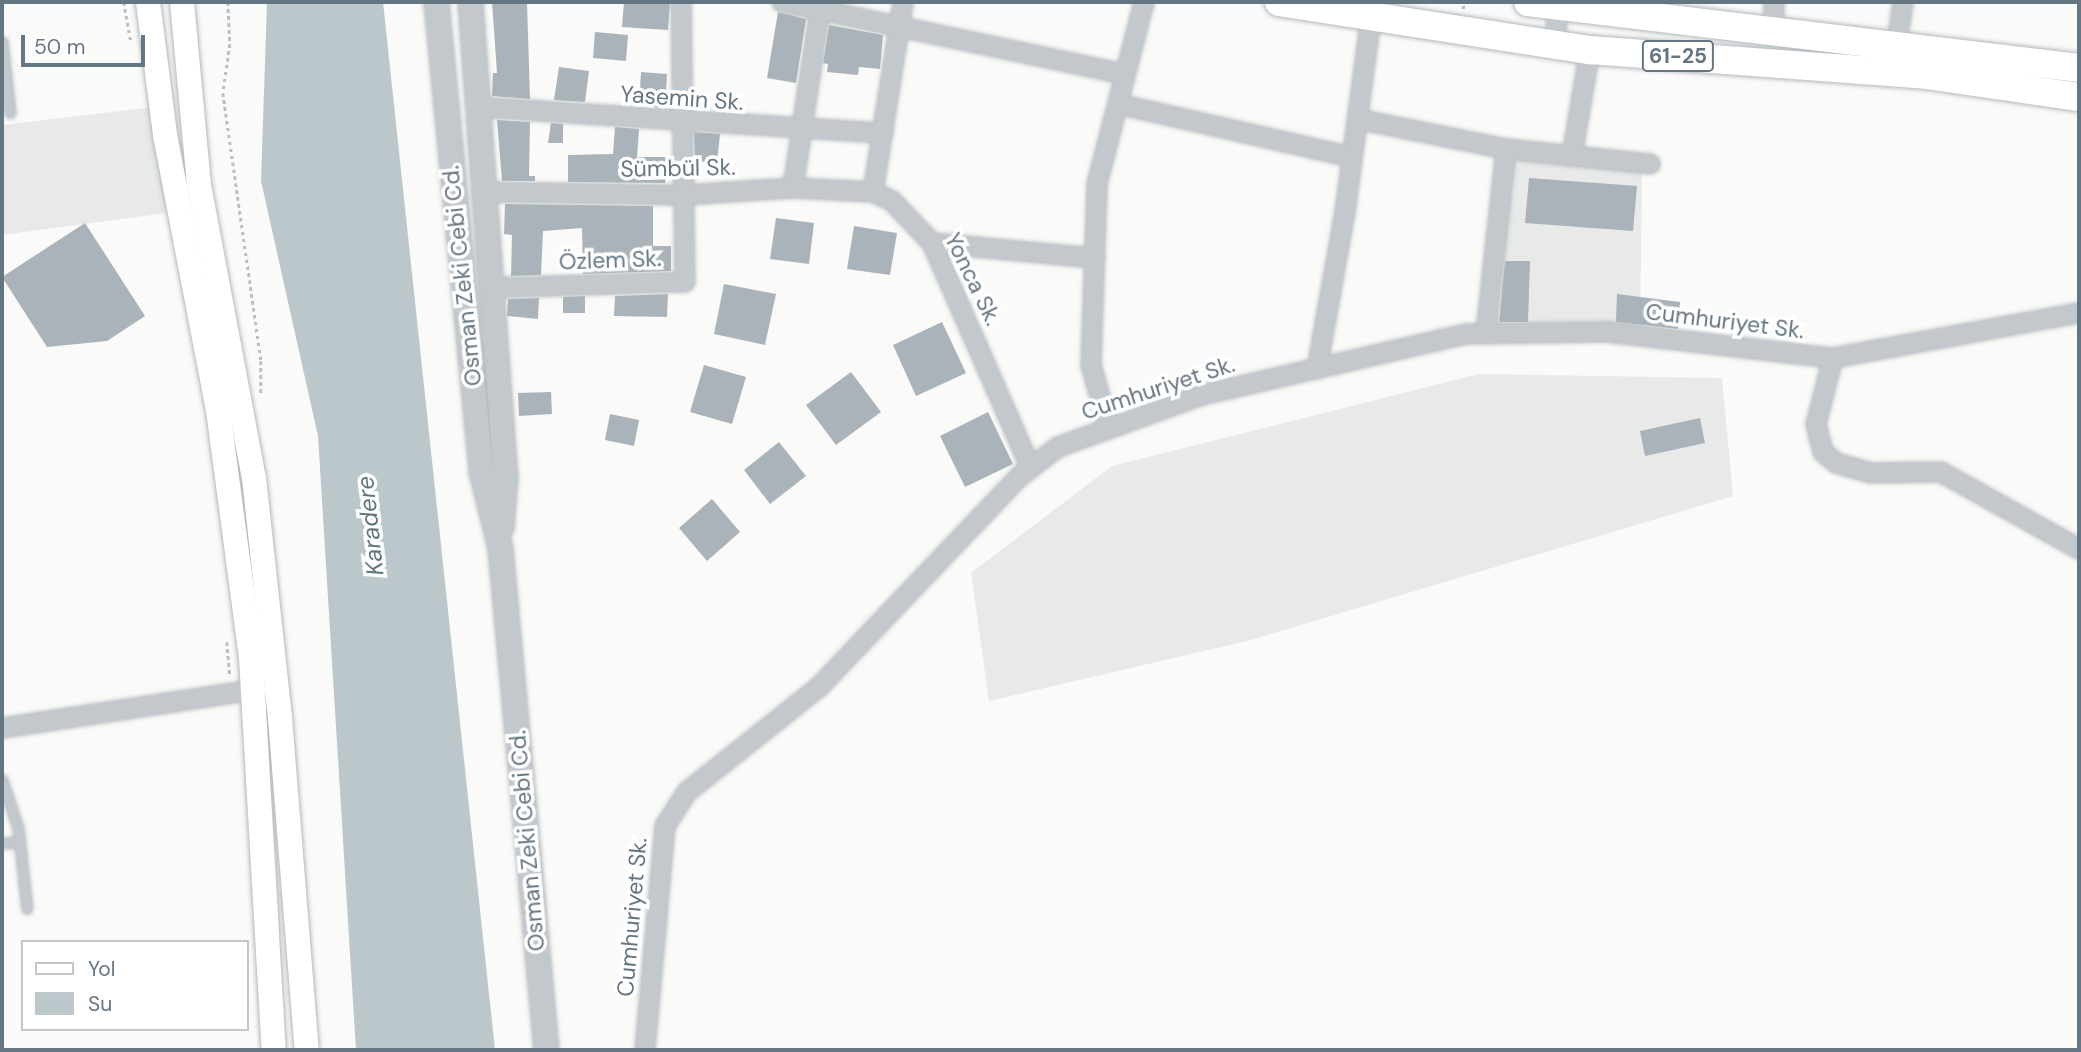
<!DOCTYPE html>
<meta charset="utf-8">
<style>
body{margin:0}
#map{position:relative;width:2081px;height:1052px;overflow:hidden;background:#fafaf8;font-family:"DM Sans",sans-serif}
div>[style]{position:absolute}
.built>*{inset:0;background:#e8e9e9}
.water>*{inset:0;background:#bbc7cb}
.building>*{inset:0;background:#aab3b9}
.path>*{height:2.5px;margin-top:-1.25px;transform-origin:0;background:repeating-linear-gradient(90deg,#bbbfc2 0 3.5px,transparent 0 7px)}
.roads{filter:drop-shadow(0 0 2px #b3babf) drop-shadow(0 0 2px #b3babf)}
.service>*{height:9px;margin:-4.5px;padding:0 4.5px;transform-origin:4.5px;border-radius:4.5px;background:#c3c8cc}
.minor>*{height:18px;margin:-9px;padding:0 9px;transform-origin:9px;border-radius:9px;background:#c3c8cc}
.tertiary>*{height:23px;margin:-11.5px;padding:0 11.5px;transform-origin:11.5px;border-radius:11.5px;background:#c3c8cc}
.secondary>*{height:24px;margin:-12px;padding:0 12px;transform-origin:12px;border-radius:12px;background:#fff}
.primary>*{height:28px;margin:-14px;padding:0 14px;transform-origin:14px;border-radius:14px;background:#fff}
span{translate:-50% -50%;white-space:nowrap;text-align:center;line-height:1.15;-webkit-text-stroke:7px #fff;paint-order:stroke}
.shield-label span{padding:2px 5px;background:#fff;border:2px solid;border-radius:5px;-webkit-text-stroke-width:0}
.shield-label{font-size:21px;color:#657683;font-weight:700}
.street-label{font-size:23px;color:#657683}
.water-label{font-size:24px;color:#60757c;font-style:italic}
.frame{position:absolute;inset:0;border:4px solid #657683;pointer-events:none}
.legend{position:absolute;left:21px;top:940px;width:228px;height:91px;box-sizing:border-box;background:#fff;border:2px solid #c1c8cd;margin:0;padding:9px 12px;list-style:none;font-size:21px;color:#657683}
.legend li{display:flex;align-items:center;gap:14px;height:35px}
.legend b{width:35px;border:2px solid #c1c8cd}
.scale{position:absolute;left:21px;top:35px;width:124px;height:32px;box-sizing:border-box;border:4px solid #657683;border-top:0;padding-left:9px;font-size:21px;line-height:24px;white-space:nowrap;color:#657683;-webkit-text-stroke:5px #fff;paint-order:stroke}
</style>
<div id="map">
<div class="built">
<i style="clip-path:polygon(154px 107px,166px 213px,2px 235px,2px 125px)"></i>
<i style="clip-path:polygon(1512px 159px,1642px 171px,1640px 331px,1499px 325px)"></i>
<i style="clip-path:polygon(1479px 374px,1722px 378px,1733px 496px,1251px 640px,989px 701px,971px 573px,1112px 466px)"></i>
</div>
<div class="water">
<i style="clip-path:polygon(267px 2px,383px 2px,495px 1050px,356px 1050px,318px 436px,261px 181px)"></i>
</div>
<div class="building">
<i style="clip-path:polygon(492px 2px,527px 2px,530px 99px,492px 96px,493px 73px,497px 73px)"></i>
<i style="clip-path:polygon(624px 2px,670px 2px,668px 30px,622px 27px)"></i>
<i style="clip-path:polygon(778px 12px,806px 19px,796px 83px,767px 78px)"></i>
<i style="clip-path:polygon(829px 25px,883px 35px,880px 69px,859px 67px,858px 75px,827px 72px,828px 64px,823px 63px)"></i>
<i style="clip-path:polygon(595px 32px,628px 35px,626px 61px,593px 58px)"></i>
<i style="clip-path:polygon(559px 67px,589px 71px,585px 102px,554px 100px)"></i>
<i style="clip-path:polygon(641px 72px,667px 74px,665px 108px,639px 106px)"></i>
<i style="clip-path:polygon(497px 120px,530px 122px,529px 176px,535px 176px,535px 181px,502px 181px)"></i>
<i style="clip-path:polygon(551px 123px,563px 124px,563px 143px,548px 143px)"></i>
<i style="clip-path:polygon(615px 127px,639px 129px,637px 157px,668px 157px,665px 183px,568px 182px,568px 155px,613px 154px)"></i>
<i style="clip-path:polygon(694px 132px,720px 134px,717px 163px,695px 161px)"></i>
<i style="clip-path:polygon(1529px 178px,1637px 186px,1633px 231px,1525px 223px)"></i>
<i style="clip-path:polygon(505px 204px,653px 206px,653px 246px,671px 246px,671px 271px,583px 274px,582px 228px,543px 231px,541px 275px,511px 276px,512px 235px,504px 234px)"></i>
<i style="clip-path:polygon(776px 218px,814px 223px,809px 264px,770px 259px)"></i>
<i style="clip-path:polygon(85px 223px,145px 316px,107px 341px,47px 347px,2px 277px)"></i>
<i style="clip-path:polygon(854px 226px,897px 233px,890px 275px,847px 269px)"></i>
<i style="clip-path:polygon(1505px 261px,1530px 261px,1528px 322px,1499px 322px)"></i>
<i style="clip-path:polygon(724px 284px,776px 294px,765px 345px,714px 334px)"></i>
<i style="clip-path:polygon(668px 294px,667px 317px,614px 316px,615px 296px)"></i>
<i style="clip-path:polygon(1617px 294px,1680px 302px,1678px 329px,1616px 322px)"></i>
<i style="clip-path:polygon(585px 296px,585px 313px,563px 313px,563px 297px)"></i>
<i style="clip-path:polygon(539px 298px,538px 319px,507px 316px,508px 299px)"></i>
<i style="clip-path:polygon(942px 322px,966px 373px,916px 396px,893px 345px)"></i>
<i style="clip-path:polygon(704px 365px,746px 377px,732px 424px,690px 412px)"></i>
<i style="clip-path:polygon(851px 372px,881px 412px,836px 445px,806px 405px)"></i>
<i style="clip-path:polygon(551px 392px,552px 414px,519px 416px,518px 393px)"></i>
<i style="clip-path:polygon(988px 412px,1013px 464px,965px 487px,940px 436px)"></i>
<i style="clip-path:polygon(610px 414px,639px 420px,634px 446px,605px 440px)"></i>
<i style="clip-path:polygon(1700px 418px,1705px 443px,1645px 456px,1640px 431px)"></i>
<i style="clip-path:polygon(779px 442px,806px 476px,770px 504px,744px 470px)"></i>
<i style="clip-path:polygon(712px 499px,740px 532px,707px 561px,679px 528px)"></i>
</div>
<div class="path">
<i style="left:124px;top:2px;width:40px;rotate:80deg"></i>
<i style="left:228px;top:2px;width:42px;rotate:87.3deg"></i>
<i style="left:230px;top:44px;width:49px;rotate:98.1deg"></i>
<i style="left:223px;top:93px;width:271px;rotate:81.9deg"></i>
<i style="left:261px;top:361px;width:33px;rotate:90deg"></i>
<i style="left:1463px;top:9px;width:7px;rotate:-82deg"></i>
<i style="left:227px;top:642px;width:35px;rotate:85deg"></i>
</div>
<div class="roads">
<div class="service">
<i style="left:2px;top:42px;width:71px;rotate:83.6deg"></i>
<i style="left:2px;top:780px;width:51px;rotate:71.6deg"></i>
<i style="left:18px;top:828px;width:81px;rotate:83.7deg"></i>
<i style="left:2px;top:843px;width:18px;rotate:-3deg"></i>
</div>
<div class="minor">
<i style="left:782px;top:2px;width:350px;rotate:11.9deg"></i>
<i style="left:1774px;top:2px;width:27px;rotate:90deg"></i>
<i style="left:1897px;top:43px;width:41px;rotate:-81.7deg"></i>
<i style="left:1553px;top:44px;width:43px;rotate:-79.2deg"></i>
<i style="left:1118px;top:104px;width:240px;rotate:12.8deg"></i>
<i style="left:479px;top:107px;width:405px;rotate:3.7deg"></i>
<i style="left:1357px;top:119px;width:152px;rotate:11.4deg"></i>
<i style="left:1506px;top:149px;width:186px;rotate:96.2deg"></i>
<i style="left:1506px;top:149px;width:145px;rotate:5.9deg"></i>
<i style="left:1572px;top:156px;width:108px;rotate:-80.4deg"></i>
<i style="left:793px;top:188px;width:180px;rotate:-81.4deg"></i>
<i style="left:484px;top:192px;width:199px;rotate:0.9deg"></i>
<i style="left:683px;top:195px;width:110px;rotate:-3.6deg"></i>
<i style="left:793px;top:188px;width:80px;rotate:2.9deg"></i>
<i style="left:873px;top:192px;width:21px;rotate:25deg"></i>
<i style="left:892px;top:201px;width:58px;rotate:46.4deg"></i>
<i style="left:932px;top:243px;width:246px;rotate:66.3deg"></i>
<i style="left:873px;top:192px;width:192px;rotate:-81deg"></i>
<i style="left:932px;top:243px;width:164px;rotate:5.3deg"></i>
<i style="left:491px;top:288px;width:194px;rotate:-1.8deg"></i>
<i style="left:685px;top:282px;width:280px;rotate:-90.8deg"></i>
<i style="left:1833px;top:358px;width:68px;rotate:104.4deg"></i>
<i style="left:1816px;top:424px;width:29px;rotate:76deg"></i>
<i style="left:1823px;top:452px;width:17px;rotate:40deg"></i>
<i style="left:1836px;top:463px;width:35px;rotate:16deg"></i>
<i style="left:1870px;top:473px;width:71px;rotate:-0.8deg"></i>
<i style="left:1941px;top:472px;width:158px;rotate:29.2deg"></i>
<i style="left:1317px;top:369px;width:159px;rotate:-79.9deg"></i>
<i style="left:1345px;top:212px;width:196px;rotate:-82.4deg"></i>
<i style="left:1109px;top:429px;width:66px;rotate:-105.7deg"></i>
<i style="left:1091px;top:365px;width:181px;rotate:-88.1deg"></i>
<i style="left:1097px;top:184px;width:188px;rotate:-75.5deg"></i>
<i style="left:2px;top:728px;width:254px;rotate:-8.6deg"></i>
<i style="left:645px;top:1050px;width:225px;rotate:-84.9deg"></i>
<i style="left:665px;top:826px;width:40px;rotate:-57.1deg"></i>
<i style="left:687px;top:792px;width:169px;rotate:-38.5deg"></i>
<i style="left:819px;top:687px;width:291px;rotate:-46.4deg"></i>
<i style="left:1020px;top:476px;width:48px;rotate:-37.3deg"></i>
<i style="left:1058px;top:447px;width:153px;rotate:-19.9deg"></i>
<i style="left:1202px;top:395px;width:272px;rotate:-13deg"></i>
<i style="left:1467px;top:334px;width:140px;rotate:-0.8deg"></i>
<i style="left:1607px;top:332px;width:227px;rotate:6.6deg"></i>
<i style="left:1833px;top:358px;width:250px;rotate:-10.4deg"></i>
</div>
<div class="tertiary">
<i style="left:436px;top:2px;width:471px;rotate:84.5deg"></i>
<i style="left:481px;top:471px;width:79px;rotate:76.1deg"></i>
<i style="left:500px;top:548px;width:504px;rotate:84.76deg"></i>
<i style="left:470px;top:2px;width:476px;rotate:85.8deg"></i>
<i style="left:505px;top:477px;width:50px;rotate:94.6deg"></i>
</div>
<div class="secondary">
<i style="left:148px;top:2px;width:134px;rotate:82.7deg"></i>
<i style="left:165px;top:135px;width:280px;rotate:79.1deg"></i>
<i style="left:218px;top:410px;width:249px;rotate:82.4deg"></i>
<i style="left:251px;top:657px;width:394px;rotate:86.7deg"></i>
<i style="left:182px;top:2px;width:184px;rotate:84.7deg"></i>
<i style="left:199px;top:185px;width:298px;rotate:79.4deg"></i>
<i style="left:254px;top:478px;width:241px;rotate:83.8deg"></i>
<i style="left:280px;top:718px;width:333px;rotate:85.4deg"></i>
</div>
<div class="primary">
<i style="left:1279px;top:2px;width:315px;rotate:8.8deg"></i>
<i style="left:1590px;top:50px;width:330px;rotate:4.2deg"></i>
<i style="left:1919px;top:74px;width:162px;rotate:8.2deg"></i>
<i style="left:1528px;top:2px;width:555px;rotate:6.83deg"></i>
</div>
</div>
<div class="shield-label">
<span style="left:1678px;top:56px">61-25</span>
</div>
<div class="street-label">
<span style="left:682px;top:98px;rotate:4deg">Yasemin Sk.</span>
<span style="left:678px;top:168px;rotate:-1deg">Sümbül Sk.</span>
<span style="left:610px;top:260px;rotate:-2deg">Özlem Sk.</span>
<span style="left:462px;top:276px;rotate:-96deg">Osman Zeki Cebi Cd.</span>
<span style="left:973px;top:279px;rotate:64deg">Yonca Sk.</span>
<span style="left:1725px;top:321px;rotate:7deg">Cumhuriyet Sk.</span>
<span style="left:1158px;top:388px;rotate:-18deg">Cumhuriyet Sk.</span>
<span style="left:527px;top:841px;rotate:-95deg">Osman Zeki Cebi Cd.</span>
<span style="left:632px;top:917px;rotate:-85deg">Cumhuriyet Sk.</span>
</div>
<div class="water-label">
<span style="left:370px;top:526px;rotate:-96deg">Karadere</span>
</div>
<div class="frame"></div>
<ul class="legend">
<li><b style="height:9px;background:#fff"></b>Yol</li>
<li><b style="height:19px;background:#bbc7cb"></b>Su</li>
</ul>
<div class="scale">50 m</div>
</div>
